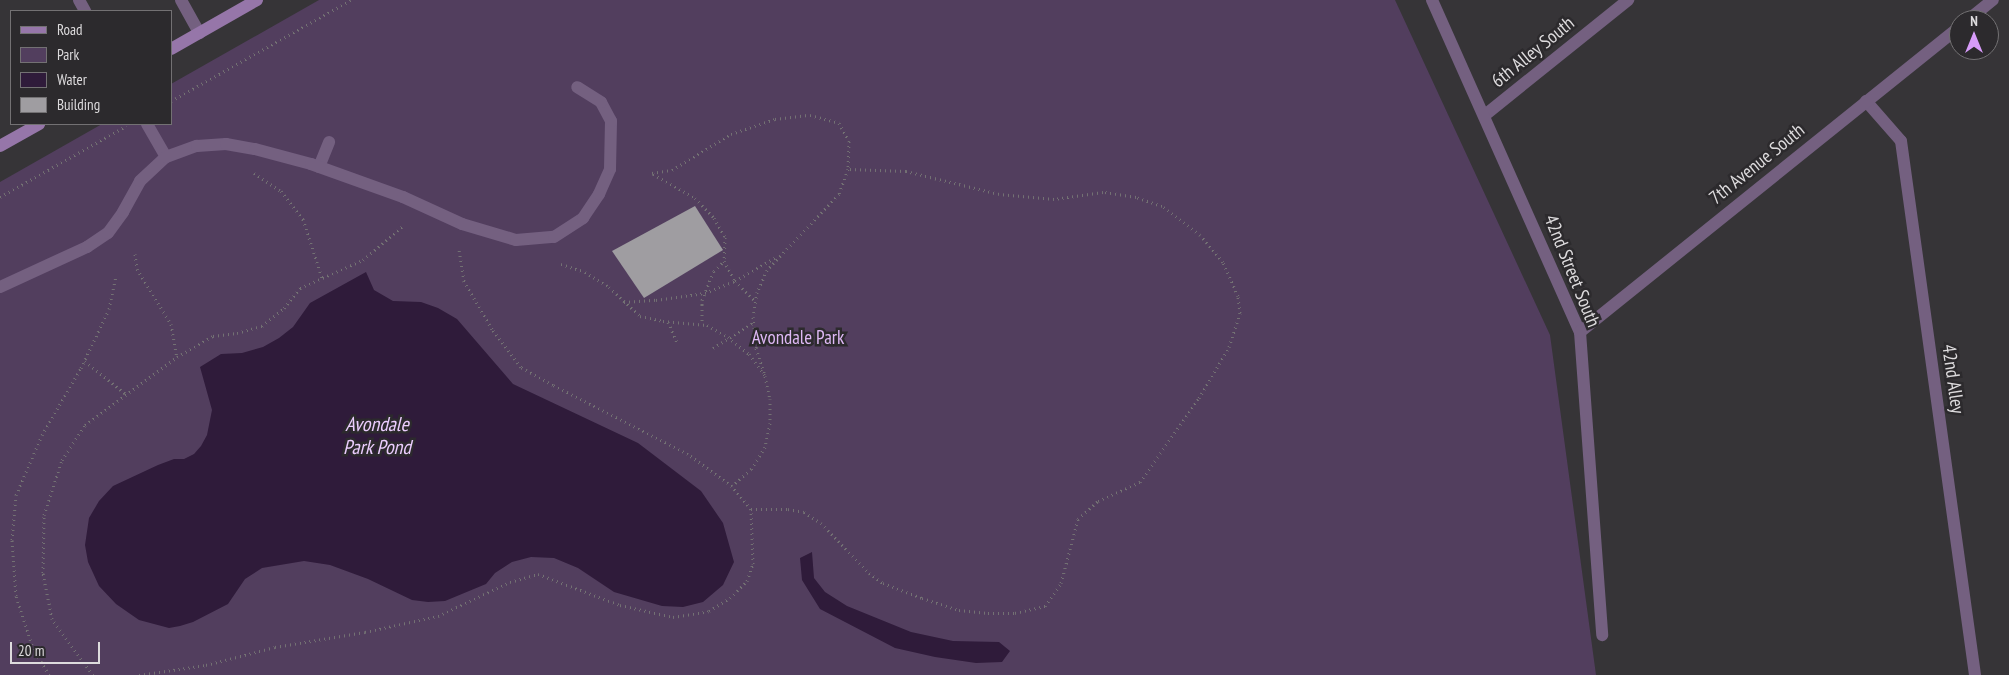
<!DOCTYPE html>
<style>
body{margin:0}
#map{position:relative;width:2009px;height:675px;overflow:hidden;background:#363437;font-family:"PT Sans Narrow",sans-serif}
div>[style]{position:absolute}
.green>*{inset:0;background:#523e5e}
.water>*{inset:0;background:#2f1b3a}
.building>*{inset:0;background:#9f9da1}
.path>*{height:3px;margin-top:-1.5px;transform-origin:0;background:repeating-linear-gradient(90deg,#737173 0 1px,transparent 0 5px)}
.lane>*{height:12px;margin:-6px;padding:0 6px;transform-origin:6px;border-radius:6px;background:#746080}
.street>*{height:12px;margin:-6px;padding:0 6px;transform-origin:6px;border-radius:6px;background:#746080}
.secondary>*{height:12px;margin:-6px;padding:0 6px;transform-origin:6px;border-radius:6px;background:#9676a9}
span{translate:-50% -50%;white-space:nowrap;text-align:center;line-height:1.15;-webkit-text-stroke:5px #2c2a2d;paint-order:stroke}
.street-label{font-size:19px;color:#dddbdd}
.park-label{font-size:19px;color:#deb8f5}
.water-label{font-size:20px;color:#ebcdfe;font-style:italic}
.legend{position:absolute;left:10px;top:10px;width:162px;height:115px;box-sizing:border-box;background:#2c2a2d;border:1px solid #737173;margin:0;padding:6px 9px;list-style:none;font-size:15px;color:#dddbdd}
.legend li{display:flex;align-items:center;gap:10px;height:25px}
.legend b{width:25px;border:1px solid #737173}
.north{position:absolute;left:1949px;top:10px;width:50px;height:50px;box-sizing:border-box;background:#2c2a2d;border:1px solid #737173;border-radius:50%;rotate:0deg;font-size:14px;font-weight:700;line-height:20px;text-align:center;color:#dddbdd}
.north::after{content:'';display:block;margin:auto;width:18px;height:22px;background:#d79bf9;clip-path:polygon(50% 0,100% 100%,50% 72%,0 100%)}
.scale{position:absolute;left:10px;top:642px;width:90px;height:22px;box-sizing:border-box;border:2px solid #dddbdd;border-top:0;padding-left:6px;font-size:15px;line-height:18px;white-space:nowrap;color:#dddbdd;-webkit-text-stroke:4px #2c2a2d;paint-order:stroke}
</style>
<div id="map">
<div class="green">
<i style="clip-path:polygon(319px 0,1395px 0,1550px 335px,1596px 675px,0 675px,0 182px,102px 124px,171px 124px,171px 84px)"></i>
</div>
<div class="water">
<i style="clip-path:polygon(366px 272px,374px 290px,393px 301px,421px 302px,438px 308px,457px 319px,513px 384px,638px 443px,701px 491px,723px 523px,734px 562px,723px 585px,703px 602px,683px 607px,662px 606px,614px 592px,578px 568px,554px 558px,531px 557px,512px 562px,495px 573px,486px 584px,445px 601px,428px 602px,412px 600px,368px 579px,330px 565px,304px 561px,262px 568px,245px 579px,228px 604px,193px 622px,180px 626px,169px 628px,139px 620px,116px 604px,99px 586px,88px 562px,85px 545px,89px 518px,99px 501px,113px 486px,158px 465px,174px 459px,184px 459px,194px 454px,201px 446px,207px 435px,212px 410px,200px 367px,221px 354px,242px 353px,263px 347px,279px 338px,293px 327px,310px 303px)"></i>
<i style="clip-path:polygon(812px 552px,814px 578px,825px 592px,847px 606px,911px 632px,953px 641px,999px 642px,1010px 651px,1002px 662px,976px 663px,935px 657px,895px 648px,820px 609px,802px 580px,800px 558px)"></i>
</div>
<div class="building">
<i style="clip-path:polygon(695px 206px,723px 250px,644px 298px,612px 251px)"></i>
</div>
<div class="path">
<i style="left:171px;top:101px;width:206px;rotate:-29.3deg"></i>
<i style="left:254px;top:173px;width:32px;rotate:34deg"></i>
<i style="left:281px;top:191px;width:36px;rotate:52deg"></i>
<i style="left:303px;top:219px;width:62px;rotate:72.1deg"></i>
<i style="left:652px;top:173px;width:20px;rotate:-9deg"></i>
<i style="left:672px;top:170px;width:69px;rotate:-31.4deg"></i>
<i style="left:731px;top:134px;width:46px;rotate:-18.8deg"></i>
<i style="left:775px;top:119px;width:35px;rotate:-7deg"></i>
<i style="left:810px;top:115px;width:30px;rotate:15deg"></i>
<i style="left:839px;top:123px;width:21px;rotate:61deg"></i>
<i style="left:849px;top:141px;width:28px;rotate:92deg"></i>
<i style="left:848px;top:169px;width:27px;rotate:110deg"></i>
<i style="left:839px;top:194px;width:105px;rotate:133.5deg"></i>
<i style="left:767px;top:270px;width:24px;rotate:114deg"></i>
<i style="left:757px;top:292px;width:25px;rotate:99deg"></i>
<i style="left:753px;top:317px;width:31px;rotate:84deg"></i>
<i style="left:756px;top:348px;width:29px;rotate:72deg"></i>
<i style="left:653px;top:174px;width:48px;rotate:29.7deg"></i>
<i style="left:695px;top:198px;width:28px;rotate:46deg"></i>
<i style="left:714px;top:218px;width:22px;rotate:60deg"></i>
<i style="left:725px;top:237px;width:24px;rotate:92deg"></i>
<i style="left:724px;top:261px;width:23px;rotate:61deg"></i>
<i style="left:735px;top:281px;width:28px;rotate:45deg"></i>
<i style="left:0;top:197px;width:145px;rotate:-29.4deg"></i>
<i style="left:135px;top:254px;width:15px;rotate:82deg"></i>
<i style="left:137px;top:269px;width:65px;rotate:58.3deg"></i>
<i style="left:171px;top:324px;width:34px;rotate:80deg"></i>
<i style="left:561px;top:264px;width:25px;rotate:18deg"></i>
<i style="left:585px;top:272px;width:28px;rotate:32deg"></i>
<i style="left:609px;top:287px;width:42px;rotate:43.1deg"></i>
<i style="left:640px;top:316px;width:24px;rotate:12deg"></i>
<i style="left:663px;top:321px;width:44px;rotate:5.2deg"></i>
<i style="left:707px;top:325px;width:24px;rotate:30deg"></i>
<i style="left:728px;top:337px;width:27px;rotate:39deg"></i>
<i style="left:749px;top:354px;width:27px;rotate:54deg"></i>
<i style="left:765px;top:376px;width:24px;rotate:78deg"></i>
<i style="left:770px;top:399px;width:24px;rotate:90deg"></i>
<i style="left:770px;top:423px;width:25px;rotate:102deg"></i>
<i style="left:765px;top:447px;width:26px;rotate:122deg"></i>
<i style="left:751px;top:469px;width:25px;rotate:138deg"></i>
<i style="left:624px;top:302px;width:32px;rotate:-4deg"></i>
<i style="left:656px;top:300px;width:49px;rotate:-8.1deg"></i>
<i style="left:705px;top:293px;width:32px;rotate:-22deg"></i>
<i style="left:735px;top:281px;width:48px;rotate:-30.3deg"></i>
<i style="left:668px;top:322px;width:24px;rotate:66deg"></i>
<i style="left:702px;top:325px;width:25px;rotate:-90deg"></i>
<i style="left:702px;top:300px;width:31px;rotate:-68deg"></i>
<i style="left:714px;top:271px;width:14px;rotate:-45deg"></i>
<i style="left:713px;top:348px;width:47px;rotate:-32deg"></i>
<i style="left:85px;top:361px;width:54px;rotate:39deg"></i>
<i style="left:751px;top:509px;width:37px"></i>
<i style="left:788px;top:509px;width:16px;rotate:11deg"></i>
<i style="left:804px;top:512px;width:20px;rotate:33deg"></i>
<i style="left:821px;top:523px;width:69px;rotate:46.2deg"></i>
<i style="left:869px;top:573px;width:17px;rotate:36deg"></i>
<i style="left:883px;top:583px;width:42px;rotate:21deg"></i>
<i style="left:922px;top:598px;width:39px;rotate:18deg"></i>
<i style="left:959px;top:610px;width:29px;rotate:6deg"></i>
<i style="left:988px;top:613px;width:27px"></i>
<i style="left:1015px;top:613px;width:31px;rotate:-13deg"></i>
<i style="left:1045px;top:606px;width:28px;rotate:-55deg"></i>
<i style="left:1061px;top:583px;width:66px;rotate:-75.1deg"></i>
<i style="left:1078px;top:519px;width:27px;rotate:-42deg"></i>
<i style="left:1098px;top:501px;width:46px;rotate:-24.3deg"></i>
<i style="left:1140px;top:482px;width:103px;rotate:-54.9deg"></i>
<i style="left:1199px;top:398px;width:59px;rotate:-59.5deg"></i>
<i style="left:1229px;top:347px;width:36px;rotate:-72deg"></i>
<i style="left:1240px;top:313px;width:17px;rotate:-97deg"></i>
<i style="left:1238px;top:296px;width:37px;rotate:-114deg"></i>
<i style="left:1223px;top:262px;width:35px;rotate:-130deg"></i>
<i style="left:1200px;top:235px;width:48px;rotate:-142.7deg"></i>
<i style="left:1162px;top:206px;width:28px;rotate:-161deg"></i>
<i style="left:1136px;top:197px;width:33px;rotate:-171deg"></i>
<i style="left:1103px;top:192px;width:49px;rotate:171.9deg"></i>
<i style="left:1054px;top:199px;width:55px;rotate:-174.8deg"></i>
<i style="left:999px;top:194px;width:96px;rotate:-166.1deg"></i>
<i style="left:906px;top:171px;width:58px;rotate:-178deg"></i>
<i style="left:49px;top:675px;width:34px;rotate:-120deg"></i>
<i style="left:32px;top:645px;width:52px;rotate:-108.1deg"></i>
<i style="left:16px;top:596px;width:56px;rotate:-94.1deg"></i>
<i style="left:12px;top:540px;width:45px;rotate:-84.9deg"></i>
<i style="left:16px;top:495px;width:65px;rotate:-66.6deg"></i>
<i style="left:42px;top:435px;width:78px;rotate:-59.8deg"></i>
<i style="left:81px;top:368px;width:65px;rotate:-64.6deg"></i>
<i style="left:109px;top:309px;width:34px;rotate:-78deg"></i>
<i style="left:93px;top:675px;width:69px;rotate:-126.2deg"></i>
<i style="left:52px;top:619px;width:47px;rotate:-101.1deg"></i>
<i style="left:43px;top:573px;width:58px;rotate:-89deg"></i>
<i style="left:44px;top:515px;width:58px;rotate:-71.9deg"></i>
<i style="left:62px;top:460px;width:42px;rotate:-56.7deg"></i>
<i style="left:85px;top:425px;width:114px;rotate:-36.5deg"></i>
<i style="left:177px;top:357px;width:42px;rotate:-30.3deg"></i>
<i style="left:213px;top:336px;width:24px;rotate:-7deg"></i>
<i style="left:237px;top:333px;width:26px;rotate:-16deg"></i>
<i style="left:262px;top:326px;width:28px;rotate:-39deg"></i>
<i style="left:284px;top:308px;width:26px;rotate:-51deg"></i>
<i style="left:300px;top:288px;width:69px;rotate:-24deg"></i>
<i style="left:363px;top:260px;width:54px;rotate:-40.5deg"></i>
<i style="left:139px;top:675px;width:68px;rotate:-8.5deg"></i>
<i style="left:206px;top:665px;width:71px;rotate:-14.6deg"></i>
<i style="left:275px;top:647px;width:91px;rotate:-9.5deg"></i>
<i style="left:365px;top:632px;width:75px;rotate:-12.4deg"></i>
<i style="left:438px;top:616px;width:80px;rotate:-25.3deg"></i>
<i style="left:510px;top:582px;width:29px;rotate:-16deg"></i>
<i style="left:538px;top:574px;width:88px;rotate:20.7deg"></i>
<i style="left:620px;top:605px;width:54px;rotate:12.8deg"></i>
<i style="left:673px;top:617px;width:36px;rotate:-9deg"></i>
<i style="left:709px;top:611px;width:25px;rotate:-32deg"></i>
<i style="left:730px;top:598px;width:24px;rotate:-45deg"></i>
<i style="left:747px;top:581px;width:18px;rotate:-71deg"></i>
<i style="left:753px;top:564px;width:55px;rotate:-92.1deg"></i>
<i style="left:751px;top:509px;width:30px;rotate:-130deg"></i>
<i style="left:732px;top:486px;width:54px;rotate:-144deg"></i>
<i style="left:688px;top:454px;width:152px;rotate:-152.9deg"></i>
<i style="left:553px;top:385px;width:37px;rotate:-151deg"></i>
<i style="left:521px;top:367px;width:48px;rotate:-127.3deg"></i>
<i style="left:492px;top:329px;width:56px;rotate:-120.3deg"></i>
<i style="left:464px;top:281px;width:31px;rotate:-99deg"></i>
</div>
<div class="lane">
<i style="left:181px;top:0;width:38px;rotate:61deg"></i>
<i style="left:1866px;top:101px;width:53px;rotate:48.8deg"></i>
<i style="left:1901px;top:141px;width:539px;rotate:82.11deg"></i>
<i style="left:1485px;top:115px;width:184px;rotate:-38.8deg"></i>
<i style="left:147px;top:124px;width:38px;rotate:60deg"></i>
<i style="left:319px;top:167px;width:27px;rotate:-68deg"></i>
<i style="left:0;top:287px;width:96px;rotate:-24.7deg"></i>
<i style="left:87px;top:247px;width:25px;rotate:-34deg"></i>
<i style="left:108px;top:233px;width:26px;rotate:-54deg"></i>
<i style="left:123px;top:212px;width:35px;rotate:-61deg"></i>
<i style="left:140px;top:181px;width:35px;rotate:-43deg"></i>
<i style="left:166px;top:157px;width:33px;rotate:-20deg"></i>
<i style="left:197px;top:146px;width:29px;rotate:-4deg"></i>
<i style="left:226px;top:144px;width:29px;rotate:10deg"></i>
<i style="left:255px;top:149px;width:58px;rotate:15deg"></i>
<i style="left:311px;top:164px;width:98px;rotate:19.7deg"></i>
<i style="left:403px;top:197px;width:65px;rotate:24.6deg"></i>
<i style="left:462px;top:224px;width:56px;rotate:16.5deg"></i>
<i style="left:516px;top:240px;width:38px;rotate:-5deg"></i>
<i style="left:554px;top:237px;width:35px;rotate:-33deg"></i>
<i style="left:583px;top:218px;width:29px;rotate:-56deg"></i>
<i style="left:599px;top:194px;width:27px;rotate:-66deg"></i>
<i style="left:610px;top:169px;width:48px;rotate:-88.8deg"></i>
<i style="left:611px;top:121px;width:21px;rotate:-118deg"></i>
<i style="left:601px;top:102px;width:28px;rotate:-148deg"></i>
</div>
<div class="street">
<i style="left:79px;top:0;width:13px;rotate:61deg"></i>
<i style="left:1432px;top:0;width:363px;rotate:66deg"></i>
<i style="left:1580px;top:332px;width:304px;rotate:85.8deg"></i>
<i style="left:1968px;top:20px;width:32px;rotate:-39deg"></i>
<i style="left:1580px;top:332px;width:486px;rotate:-38.8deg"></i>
</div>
<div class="secondary">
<i style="left:171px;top:49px;width:99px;rotate:-29.7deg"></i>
<i style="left:0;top:146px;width:45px;rotate:-29.4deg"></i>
</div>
<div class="street-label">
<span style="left:1533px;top:52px;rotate:-39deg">6th Alley South</span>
<span style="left:1757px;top:164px;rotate:-39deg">7th Avenue South</span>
<span style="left:1572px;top:271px;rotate:68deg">42nd Street South</span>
<span style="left:1953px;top:379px;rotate:82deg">42nd Alley</span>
</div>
<div class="park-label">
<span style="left:798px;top:338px">Avondale Park</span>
</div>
<div class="water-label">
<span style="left:377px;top:436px">Avondale<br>Park Pond</span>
</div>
<ul class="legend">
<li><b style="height:6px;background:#9676a9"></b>Road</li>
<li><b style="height:14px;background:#523e5e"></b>Park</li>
<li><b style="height:14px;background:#2f1b3a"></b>Water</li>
<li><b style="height:14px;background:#9f9da1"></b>Building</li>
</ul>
<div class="north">N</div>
<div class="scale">20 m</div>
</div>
